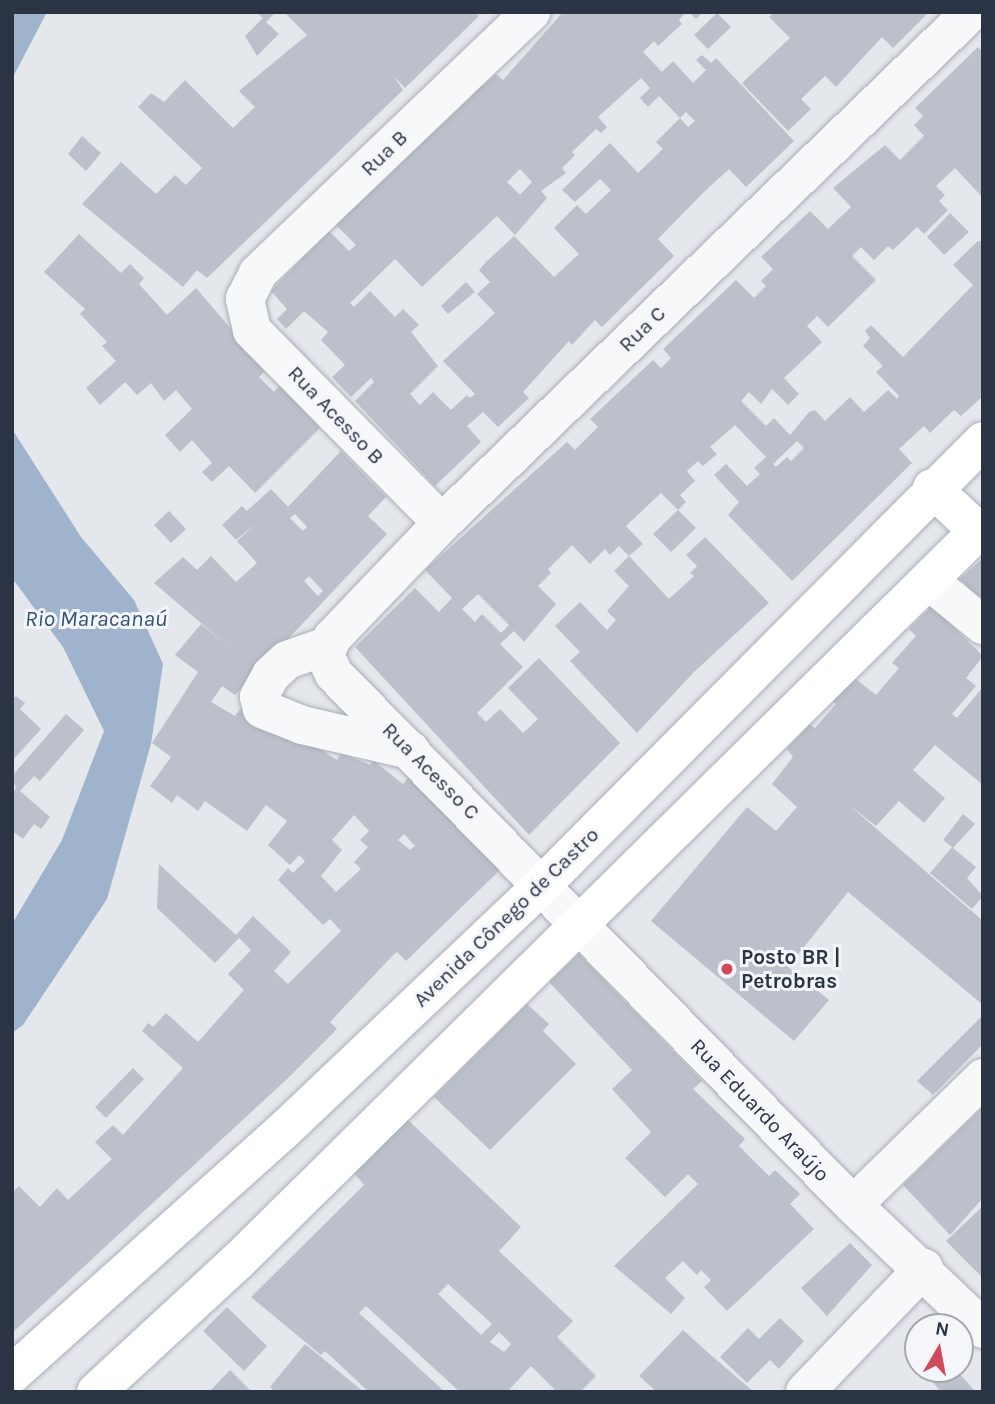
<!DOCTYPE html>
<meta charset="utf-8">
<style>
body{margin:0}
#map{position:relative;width:995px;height:1404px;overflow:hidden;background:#e4e7ec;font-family:Karla,sans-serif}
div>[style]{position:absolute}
.water>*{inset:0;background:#9fb4cc}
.building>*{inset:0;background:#bbc0ca}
.roads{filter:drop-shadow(0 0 2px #a9aeb7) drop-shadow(0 0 2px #a9aeb7)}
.minor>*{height:38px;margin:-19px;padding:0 19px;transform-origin:19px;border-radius:19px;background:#f7f8fa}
.major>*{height:38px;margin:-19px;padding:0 19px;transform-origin:19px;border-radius:19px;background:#fff}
.dots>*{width:19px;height:19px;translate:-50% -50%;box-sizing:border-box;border:4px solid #f4f6f9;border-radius:50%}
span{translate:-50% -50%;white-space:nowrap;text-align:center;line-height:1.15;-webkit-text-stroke:6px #f4f6f9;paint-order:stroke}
.street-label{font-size:21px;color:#2b3445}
.poi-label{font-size:21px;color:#2b3445;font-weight:700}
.left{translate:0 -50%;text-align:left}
.water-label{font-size:23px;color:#34527a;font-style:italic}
.frame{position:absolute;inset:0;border:14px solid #2b3445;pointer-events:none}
.north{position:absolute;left:904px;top:1313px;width:70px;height:70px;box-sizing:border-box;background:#f4f6f9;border:2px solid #a4a8b1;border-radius:50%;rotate:10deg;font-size:19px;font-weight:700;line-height:28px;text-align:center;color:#2b3445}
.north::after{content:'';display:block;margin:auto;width:24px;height:32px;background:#d1495b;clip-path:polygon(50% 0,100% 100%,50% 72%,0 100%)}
</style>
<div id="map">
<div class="water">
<i style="clip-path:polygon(12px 12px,47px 12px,12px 79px)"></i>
<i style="clip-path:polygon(12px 429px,81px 537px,134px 600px,163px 664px,151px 744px,107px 899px,23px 1025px,12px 1033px,12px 924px,62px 840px,104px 731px,63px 647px,12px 578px)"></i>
</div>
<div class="building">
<i style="clip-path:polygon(256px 12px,276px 12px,266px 22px,279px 34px,257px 56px,245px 36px,263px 18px)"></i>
<i style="clip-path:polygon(284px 12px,475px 12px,479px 16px,405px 88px,393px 75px,403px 90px,207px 278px,197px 270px,183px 287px,82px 204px,121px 162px,156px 194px,175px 175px,186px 185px,202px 168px,138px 107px,151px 93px,164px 102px,185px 80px,233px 128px,255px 107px,239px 91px,307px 35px)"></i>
<i style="clip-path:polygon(evenodd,563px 12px,686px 12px,679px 20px,682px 24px,658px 46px,654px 41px,643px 52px,662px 72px,673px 61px,693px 83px,706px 70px,696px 60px,702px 55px,711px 63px,716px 58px,794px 141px,746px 187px,729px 169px,704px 192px,658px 239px,674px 256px,602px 327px,595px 320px,572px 345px,569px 341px,523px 392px,529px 398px,498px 427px,483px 412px,467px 426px,481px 442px,435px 486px,355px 401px,374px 382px,371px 378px,351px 397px,332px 377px,345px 365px,321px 340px,328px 332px,304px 311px,286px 329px,277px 319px,287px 309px,271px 291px,329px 231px,349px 251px,356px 245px,335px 224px,472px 96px,466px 90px,477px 80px,483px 86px,496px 74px,503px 80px,563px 12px,641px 78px,650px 88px,640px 98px,648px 107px,659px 96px,680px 118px,656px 142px,663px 149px,638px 173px,610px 143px,562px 190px,575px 202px,600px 179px,611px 190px,586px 214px,577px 205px,554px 228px,579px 254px,554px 277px,514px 236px,487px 261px,479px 270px,490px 282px,477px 294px,495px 313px,443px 361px,475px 394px,470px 398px,467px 395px,451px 410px,433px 392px,420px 405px,410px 394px,438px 366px,411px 332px,419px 325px,403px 309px,395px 317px,370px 291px,354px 307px,350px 303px,395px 259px,422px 287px,497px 216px,515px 235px,547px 198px,541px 191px,566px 173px,562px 168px,575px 155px,572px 152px,596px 129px,601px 133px,607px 127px,598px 117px,641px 78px,563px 12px,686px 112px,695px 121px,688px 127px,680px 118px,686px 112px,563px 12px,520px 169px,532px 182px,520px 195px,507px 182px,520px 169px)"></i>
<i style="clip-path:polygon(689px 12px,703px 12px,696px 19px)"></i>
<i style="clip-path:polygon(774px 12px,929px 12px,893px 48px,882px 37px,836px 87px,825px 76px,801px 99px,811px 109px,788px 131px,742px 83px,790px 38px,769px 17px)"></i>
<i style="clip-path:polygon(717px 13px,731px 27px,708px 49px,694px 35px)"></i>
<i style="clip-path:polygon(evenodd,978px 47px,983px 52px,983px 198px,955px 168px,936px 186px,945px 195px,939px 201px,948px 210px,924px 234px,917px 227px,893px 250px,888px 246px,874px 260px,861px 247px,852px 256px,876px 280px,828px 327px,817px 316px,807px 326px,822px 342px,784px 378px,799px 394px,788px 405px,772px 389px,761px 404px,749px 392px,741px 401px,766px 426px,774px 418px,790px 435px,809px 412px,815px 410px,825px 421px,850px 397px,864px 412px,888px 390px,897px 399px,899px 396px,876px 372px,883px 366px,863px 346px,870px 338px,865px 331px,871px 325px,903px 357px,973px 285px,953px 265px,978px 241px,983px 242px,983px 396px,961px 416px,954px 410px,930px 433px,924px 426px,899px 449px,912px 463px,792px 581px,728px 515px,739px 502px,714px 475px,726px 464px,747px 486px,760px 474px,754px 468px,766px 457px,735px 425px,710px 447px,717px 454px,703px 466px,698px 461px,687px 471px,695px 481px,680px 495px,686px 502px,678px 510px,661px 493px,626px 526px,643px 544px,629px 556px,619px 546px,610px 555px,605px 549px,590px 564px,572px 545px,548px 569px,551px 573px,538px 586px,556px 604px,524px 642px,514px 631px,500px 644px,523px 667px,477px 713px,486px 722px,500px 709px,523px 733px,538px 719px,508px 688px,539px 658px,620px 743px,529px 835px,355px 647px,415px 588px,439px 612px,452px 598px,425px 570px,567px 442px,575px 450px,598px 427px,590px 419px,653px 360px,661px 368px,671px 358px,663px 349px,736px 280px,754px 298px,766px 286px,761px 281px,773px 269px,761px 257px,810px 211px,828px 229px,851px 207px,833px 188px,885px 145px,900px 160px,924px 136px,914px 125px,923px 116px,915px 108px,978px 47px,797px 441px,804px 448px,791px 461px,787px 457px,776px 467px,773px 464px,797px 441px,978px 47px,478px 594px,509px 625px,501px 633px,482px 614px,475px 622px,462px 609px,478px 594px)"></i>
<i style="clip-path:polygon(82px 136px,101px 153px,86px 171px,68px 154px)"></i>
<i style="clip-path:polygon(950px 213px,969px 232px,944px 255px,927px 237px)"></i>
<i style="clip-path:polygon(79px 234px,121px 273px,130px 264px,144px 278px,139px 284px,167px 315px,196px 288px,266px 370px,259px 377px,274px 392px,280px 385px,320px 428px,255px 493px,229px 466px,212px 482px,202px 472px,212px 463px,192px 440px,180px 452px,165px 435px,192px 409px,176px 390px,164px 401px,151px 383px,137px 395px,125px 382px,100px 405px,86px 388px,116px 361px,102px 346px,107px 342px,80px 314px,85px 309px,44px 272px)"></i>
<i style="clip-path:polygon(466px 282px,475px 292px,448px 314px,441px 306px)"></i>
<i style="clip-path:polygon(evenodd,341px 451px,386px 497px,368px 516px,387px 534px,235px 695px,222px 686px,211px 702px,235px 716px,241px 708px,263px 725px,287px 728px,337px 760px,341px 753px,370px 765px,373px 760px,403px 784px,409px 777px,500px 870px,406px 961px,397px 952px,394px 954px,330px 1022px,337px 1029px,287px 1079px,12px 1333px,12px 1193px,19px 1186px,40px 1207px,57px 1188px,68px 1200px,112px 1159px,95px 1142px,113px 1125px,123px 1135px,183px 1068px,142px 1031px,148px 1023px,153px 1027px,166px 1013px,198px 1042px,244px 990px,228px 974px,251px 950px,239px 938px,215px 963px,157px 908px,159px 864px,236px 935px,253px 916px,291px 952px,274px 971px,288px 984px,341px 931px,330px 919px,323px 925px,278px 880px,288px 868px,293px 873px,305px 861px,299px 855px,290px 865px,268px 845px,287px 821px,266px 805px,247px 831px,205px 801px,198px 811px,177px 795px,172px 803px,150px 786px,171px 757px,152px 743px,198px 672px,175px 655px,201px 624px,229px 647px,154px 583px,183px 557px,197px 570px,211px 556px,236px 582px,257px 563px,237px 541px,258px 522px,236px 540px,222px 525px,242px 506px,247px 511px,271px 489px,288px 507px,341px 451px,295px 514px,307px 527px,303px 531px,290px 518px,295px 514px,341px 451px,309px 576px,323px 591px,318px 596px,304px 581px,309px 576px,341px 451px,354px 815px,369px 831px,360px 840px,368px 847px,354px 862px,361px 869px,336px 892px,321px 876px,342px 850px,332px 840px,354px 815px,341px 451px,404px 834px,415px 846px,410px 850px,398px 840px,404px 834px)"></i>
<i style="clip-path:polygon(678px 510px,696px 528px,671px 552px,653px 534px)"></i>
<i style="clip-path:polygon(169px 511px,186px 529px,171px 543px,154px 525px)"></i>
<i style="clip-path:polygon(705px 537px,769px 603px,694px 672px,637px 733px,570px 661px,580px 652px,555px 626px,580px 602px,607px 630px,616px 620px,607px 611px,629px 586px,614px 571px,629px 556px,669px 599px,694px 576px,690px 573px,697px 566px,686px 555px)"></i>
<i style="clip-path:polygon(983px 558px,983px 602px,960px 579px)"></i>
<i style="clip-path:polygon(932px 606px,983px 656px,966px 678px,976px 686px,952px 714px,957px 718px,983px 687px,983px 785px,935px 745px,913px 770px,945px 798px,924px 823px,899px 801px,876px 826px,849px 805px,983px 921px,983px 1005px,848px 892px,788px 967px,829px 1000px,794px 1041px,651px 921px,747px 807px,776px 831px,797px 807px,772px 784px,793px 757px,787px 749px,809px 724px,815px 728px,836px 704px,831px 699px,851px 675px,876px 695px,899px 668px,892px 663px,916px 636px,909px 629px)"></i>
<i style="clip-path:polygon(16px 696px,25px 703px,20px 709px,41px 729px,12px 761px,12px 700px)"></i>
<i style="clip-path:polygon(66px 714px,84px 730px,40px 781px,34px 776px,20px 791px,50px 817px,41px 829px,34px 824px,23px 839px,12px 831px,12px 793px,16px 788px,12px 776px)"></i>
<i style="clip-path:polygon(963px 814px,975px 824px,953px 848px,976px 867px,967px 878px,983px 896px,972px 909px,930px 873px,952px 847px,943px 840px)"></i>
<i style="clip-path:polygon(579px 954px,702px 1081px,693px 1089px,745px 1139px,739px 1146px,769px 1176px,775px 1170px,800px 1194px,790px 1204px,814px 1229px,727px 1311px,704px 1287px,711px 1280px,701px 1270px,697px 1275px,683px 1261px,665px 1278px,685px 1298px,671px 1314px,614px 1266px,698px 1184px,688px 1174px,665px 1197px,625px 1158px,651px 1132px,612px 1089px,632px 1070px,549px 982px)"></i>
<i style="clip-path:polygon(527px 1004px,549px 1024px,543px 1031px,576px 1064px,490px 1150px,434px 1097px)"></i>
<i style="clip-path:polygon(983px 1015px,983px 1044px,933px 1095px,917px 1081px)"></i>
<i style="clip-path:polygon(133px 1068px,144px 1079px,106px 1118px,95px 1107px)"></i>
<i style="clip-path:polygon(983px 1107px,983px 1198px,950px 1235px,903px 1185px)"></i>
<i style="clip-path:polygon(evenodd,407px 1119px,521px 1227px,499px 1251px,573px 1321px,557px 1337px,596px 1376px,580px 1392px,557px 1392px,531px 1366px,507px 1392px,460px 1392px,366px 1306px,359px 1313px,445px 1392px,369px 1392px,325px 1351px,321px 1355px,251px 1297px,364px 1185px,354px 1173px,407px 1119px,448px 1284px,492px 1324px,481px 1335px,438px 1294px,448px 1284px,407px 1119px,499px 1332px,511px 1344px,504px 1352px,490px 1342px,499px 1332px)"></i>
<i style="clip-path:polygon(983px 1206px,983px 1278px,946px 1241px)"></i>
<i style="clip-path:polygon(850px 1243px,872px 1265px,827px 1316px,801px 1288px)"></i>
<i style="clip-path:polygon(227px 1307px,267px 1346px,244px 1371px,203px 1331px)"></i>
<i style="clip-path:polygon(780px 1318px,804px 1341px,779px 1369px,770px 1360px,747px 1383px,720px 1357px,748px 1328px,759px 1339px)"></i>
<i style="clip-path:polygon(683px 1330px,713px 1357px,754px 1392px,657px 1392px,639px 1376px)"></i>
<i style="clip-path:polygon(305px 1344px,364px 1392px,275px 1392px,270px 1387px)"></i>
<i style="clip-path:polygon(943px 1369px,955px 1369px,976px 1392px,941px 1392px,931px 1380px)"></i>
<i style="clip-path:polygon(230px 1370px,252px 1392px,209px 1392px)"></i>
</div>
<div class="roads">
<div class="minor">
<i style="left:971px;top:12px;width:736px;rotate:135.99deg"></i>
<i style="left:442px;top:523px;width:159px;rotate:133.7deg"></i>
<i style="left:332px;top:638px;width:18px;rotate:112deg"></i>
<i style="left:325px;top:655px;width:21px;rotate:65deg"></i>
<i style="left:334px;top:674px;width:743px;rotate:45.65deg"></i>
<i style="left:853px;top:1205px;width:180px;rotate:43.6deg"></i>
<i style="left:442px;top:523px;width:271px;rotate:-134.6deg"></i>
<i style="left:252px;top:330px;width:32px;rotate:-103deg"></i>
<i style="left:245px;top:299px;width:29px;rotate:-63deg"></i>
<i style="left:258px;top:273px;width:378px;rotate:-43.7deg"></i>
<i style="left:929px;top:581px;width:70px;rotate:39.2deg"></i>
<i style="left:327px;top:646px;width:42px;rotate:160.7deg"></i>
<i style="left:287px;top:660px;width:22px;rotate:137deg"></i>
<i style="left:271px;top:675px;width:25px;rotate:119deg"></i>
<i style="left:259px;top:697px;width:12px;rotate:76deg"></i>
<i style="left:262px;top:709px;width:43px;rotate:21.8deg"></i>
<i style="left:302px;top:725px;width:111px;rotate:13deg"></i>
<i style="left:853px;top:1205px;width:182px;rotate:-44.3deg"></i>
<i style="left:805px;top:1392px;width:172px;rotate:-46.2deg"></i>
</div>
<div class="major">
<i style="left:932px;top:488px;width:63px;rotate:43.1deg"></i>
<i style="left:12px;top:1374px;width:363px;rotate:-41.9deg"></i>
<i style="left:282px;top:1132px;width:360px;rotate:-43.5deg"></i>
<i style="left:543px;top:884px;width:624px;rotate:-45.19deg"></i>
<i style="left:96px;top:1392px;width:192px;rotate:-42.7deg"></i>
<i style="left:237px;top:1262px;width:1048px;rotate:-44.61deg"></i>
</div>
</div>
<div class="dots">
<i style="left:727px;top:969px;background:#d1495b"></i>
</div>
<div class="street-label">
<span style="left:384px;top:153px;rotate:-44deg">Rua B</span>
<span style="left:642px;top:329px;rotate:-44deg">Rua C</span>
<span style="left:336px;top:415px;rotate:46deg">Rua Acesso B</span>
<span style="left:431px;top:771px;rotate:45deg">Rua Acesso C</span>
<span style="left:506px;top:917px;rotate:-44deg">Avenida Cônego de Castro</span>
<span style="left:760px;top:1110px;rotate:46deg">Rua Eduardo Araújo</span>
</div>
<div class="poi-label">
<span class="left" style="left:741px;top:969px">Posto BR |<br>Petrobras</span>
</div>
<div class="water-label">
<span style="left:96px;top:619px">Rio Maracanaú</span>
</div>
<div class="frame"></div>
<div class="north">N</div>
</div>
